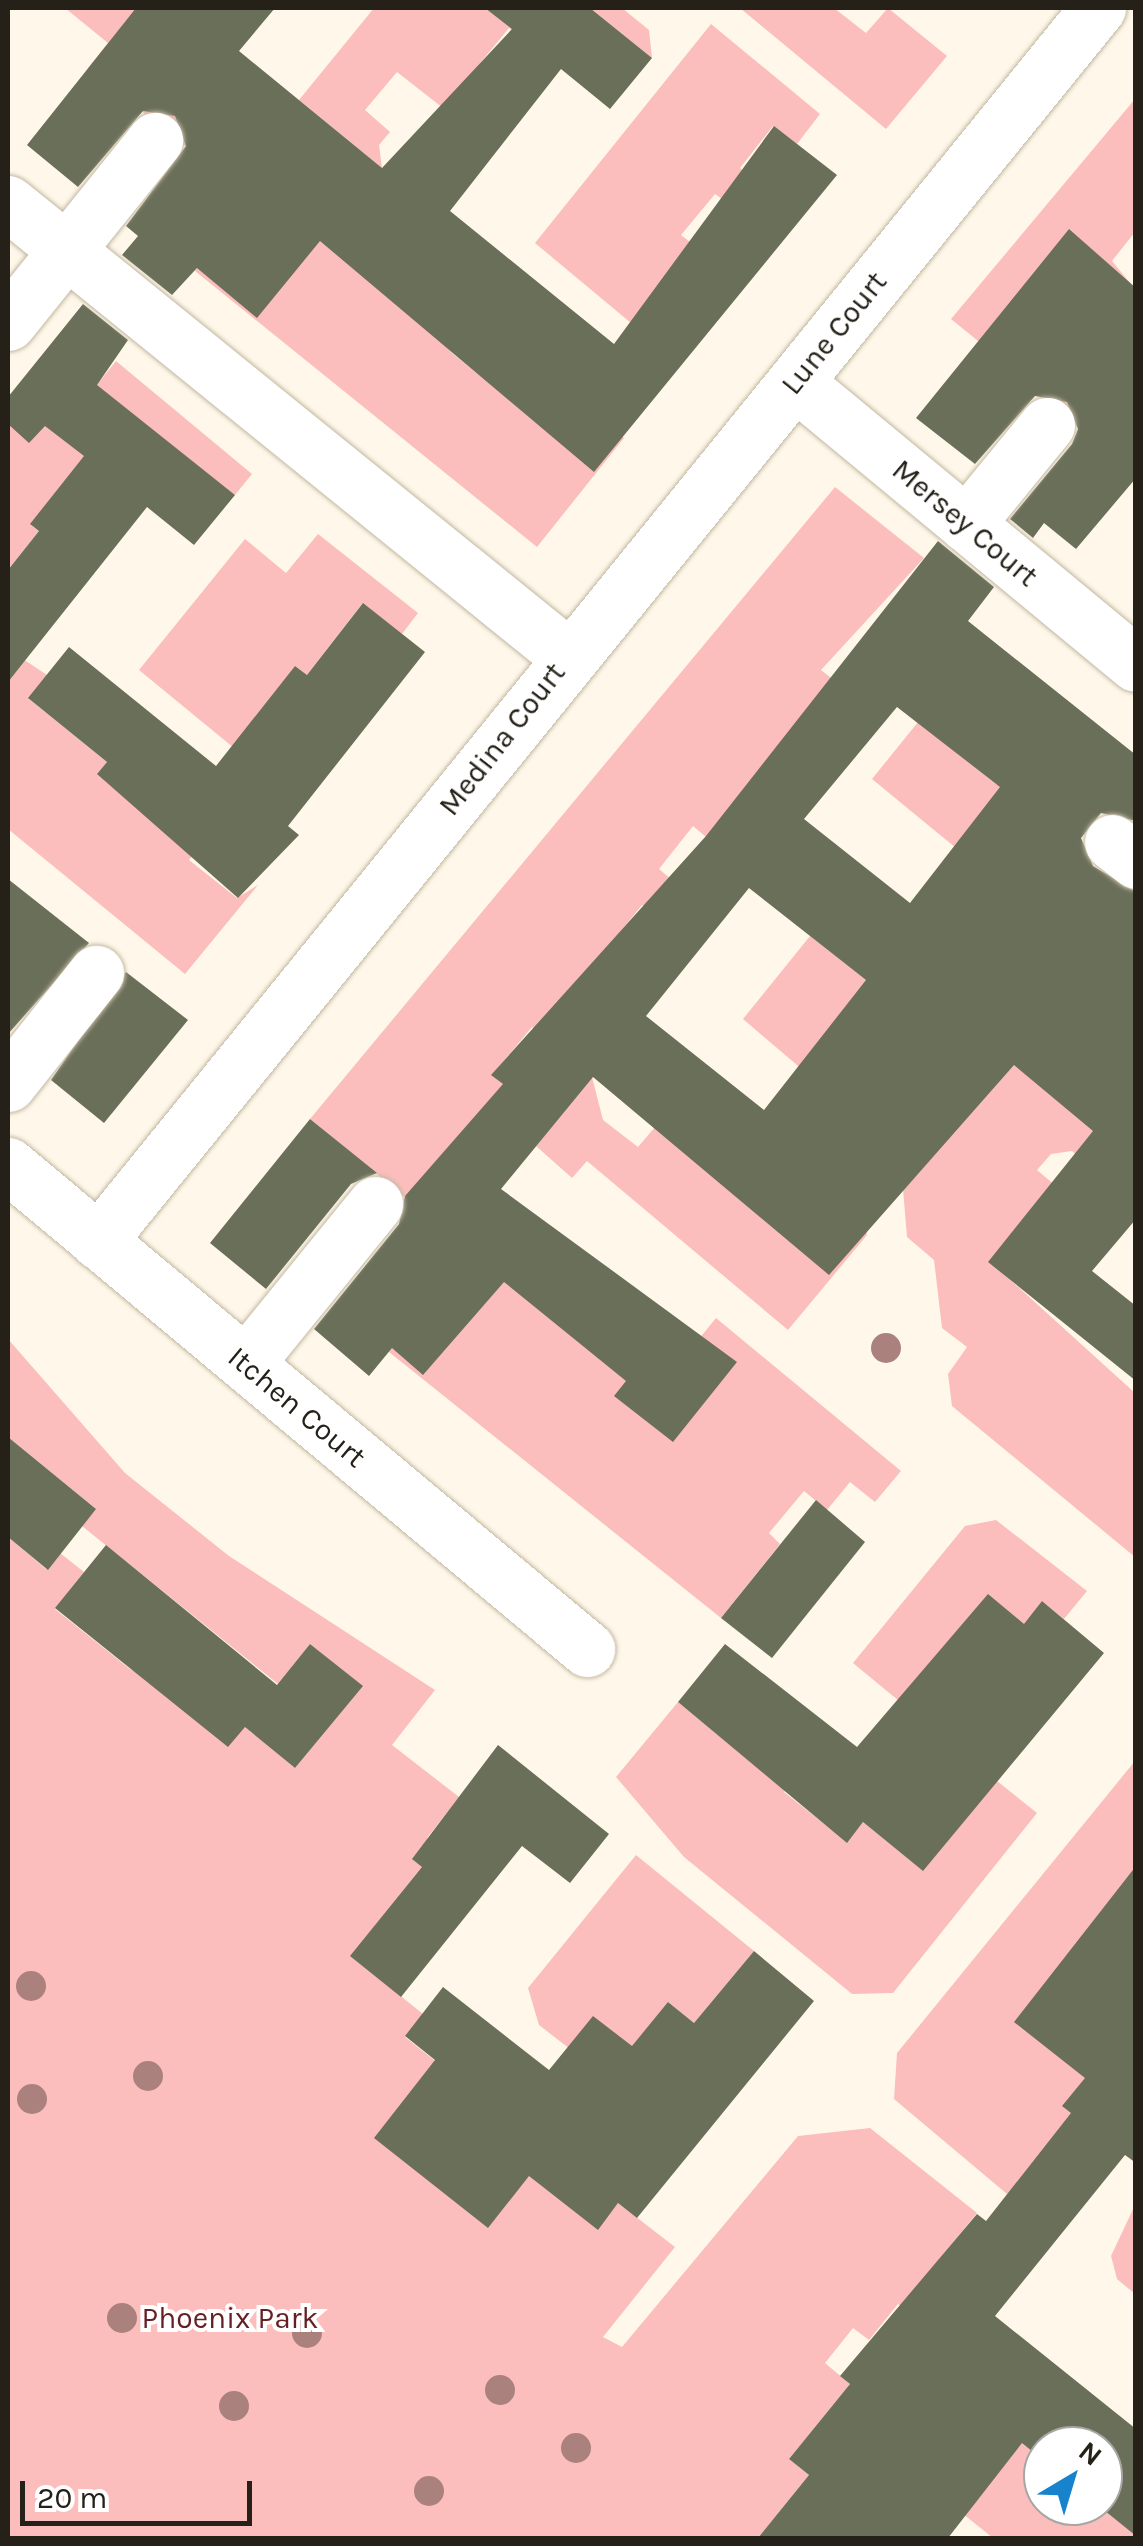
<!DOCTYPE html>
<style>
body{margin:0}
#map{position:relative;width:1143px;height:2546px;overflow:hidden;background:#fff8ea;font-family:Karla,sans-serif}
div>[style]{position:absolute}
.green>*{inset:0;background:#fbbebc}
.building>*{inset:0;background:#6a6f59}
.roads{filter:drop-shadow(0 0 2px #c2b7a1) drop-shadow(0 0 2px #c2b7a1)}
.minor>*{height:55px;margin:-27.5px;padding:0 27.5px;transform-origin:27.5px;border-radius:27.5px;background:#fff}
.trees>*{width:30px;height:30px;margin:-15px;border-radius:50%;background:#ab817d}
span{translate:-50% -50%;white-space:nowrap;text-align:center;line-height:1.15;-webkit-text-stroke:8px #fff;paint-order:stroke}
.street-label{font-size:30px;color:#252119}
.park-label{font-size:30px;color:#661f23}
.frame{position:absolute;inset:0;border:10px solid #252119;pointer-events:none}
.north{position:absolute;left:1023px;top:2426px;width:100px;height:100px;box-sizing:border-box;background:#fff;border:2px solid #a8a6a3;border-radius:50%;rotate:38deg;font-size:28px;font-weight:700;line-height:40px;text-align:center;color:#252119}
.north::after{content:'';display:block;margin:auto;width:35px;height:45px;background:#1783cd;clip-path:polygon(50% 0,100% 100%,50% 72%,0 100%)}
.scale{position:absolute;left:20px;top:2481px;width:232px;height:45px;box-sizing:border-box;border:5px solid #252119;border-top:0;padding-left:12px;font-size:30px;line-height:35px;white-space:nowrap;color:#252119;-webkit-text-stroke:8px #fff;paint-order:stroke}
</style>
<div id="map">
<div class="green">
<i style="clip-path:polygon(65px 8px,169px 8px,158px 22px,452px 353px,479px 375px,586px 406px,624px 438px,537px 547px,195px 271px,252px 200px,88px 68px,108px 43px)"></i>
<i style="clip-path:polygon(374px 8px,552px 8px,525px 40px,509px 28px,443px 108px,397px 72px,365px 110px,390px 132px,379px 145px,382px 168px,299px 100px)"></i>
<i style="clip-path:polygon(590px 8px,622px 8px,649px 30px,652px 58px)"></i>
<i style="clip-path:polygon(740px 8px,834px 8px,866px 33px,888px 8px,947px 56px,886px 129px)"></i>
<i style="clip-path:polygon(711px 24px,820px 114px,797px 144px,773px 126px,740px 168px,762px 187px,741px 213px,715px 194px,681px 235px,694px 245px,631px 323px,535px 243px)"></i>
<i style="clip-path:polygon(1135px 99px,1135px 232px,1112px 261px,1135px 289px,1095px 436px,951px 319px)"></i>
<i style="clip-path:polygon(116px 361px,252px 474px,235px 495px,146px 425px,31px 525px,39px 531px,8px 570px,8px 427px,23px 408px,57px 434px)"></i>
<i style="clip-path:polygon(835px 487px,924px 558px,821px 670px,844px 688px,718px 847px,693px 826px,659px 869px,679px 886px,656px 915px,642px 905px,587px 973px,555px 1046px,532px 1027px,492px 1075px,514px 1093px,425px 1177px,650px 1399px,716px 1318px,901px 1471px,875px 1502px,850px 1482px,827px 1510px,804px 1491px,769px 1533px,780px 1544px,721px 1618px,389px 1352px,428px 1216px,310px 1119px)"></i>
<i style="clip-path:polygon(318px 534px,418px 613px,402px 634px,362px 604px,307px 675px,295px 666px,234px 748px,139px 670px,245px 539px,286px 573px)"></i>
<i style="clip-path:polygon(8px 649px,47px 675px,29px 699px,107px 762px,98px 773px,204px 841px,189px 860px,237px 898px,258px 885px,185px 974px,8px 829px)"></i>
<i style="clip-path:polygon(948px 685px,959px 755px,996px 784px,1033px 737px,1018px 899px,872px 779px)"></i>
<i style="clip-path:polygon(810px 936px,892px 1000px,824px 1088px,743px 1019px)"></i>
<i style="clip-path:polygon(1135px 1024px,1083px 1161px,1072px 1151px,1051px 1154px,1037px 1170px,1069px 1197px,1006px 1276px,1135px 1393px,1135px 1557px,952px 1406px,948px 1374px,967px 1347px,942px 1328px,934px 1260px,907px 1237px,900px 1153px,994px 1068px)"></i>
<i style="clip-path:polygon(592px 1077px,603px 1120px,638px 1147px,655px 1127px,862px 1189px,867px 1235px,788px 1330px,587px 1161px,572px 1178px,536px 1146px)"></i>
<i style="clip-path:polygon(8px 1339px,125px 1473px,229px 1556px,435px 1690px,392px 1745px,459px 1797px,427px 1838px,450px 1857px,417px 1873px,351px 1956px,423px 2014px,405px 2037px,482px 2098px,598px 2229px,618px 2203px,675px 2247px,603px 2337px,622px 2347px,798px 2136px,870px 2128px,977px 2213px,924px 2278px,921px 2321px,898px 2304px,869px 2340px,853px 2328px,825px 2363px,850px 2384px,789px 2459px,809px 2475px,758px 2538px,8px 2538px,8px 1537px,46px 1569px,60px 1553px,84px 1572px,55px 1609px,130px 1669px,244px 1726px,295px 1768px,362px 1686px,310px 1644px,278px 1684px,82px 1526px,95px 1508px,8px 1437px)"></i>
<i style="clip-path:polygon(996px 1520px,1087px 1591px,1064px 1619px,1042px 1601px,945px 1739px,853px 1663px,965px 1526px)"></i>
<i style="clip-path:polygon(678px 1702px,755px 1766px,800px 1771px,784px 1792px,847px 1842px,863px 1822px,922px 1870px,982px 1769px,1037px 1813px,893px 1993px,852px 1994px,684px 1857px,616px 1777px)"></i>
<i style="clip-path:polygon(1135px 1761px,1135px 2015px,1083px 2122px,1007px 2194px,894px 2099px,897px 2053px)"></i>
<i style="clip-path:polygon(636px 1855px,754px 1951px,694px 2023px,668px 2002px,641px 2104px,539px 2025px,528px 1988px)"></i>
<i style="clip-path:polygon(1135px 2205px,1135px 2294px,1117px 2279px,1111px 2256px)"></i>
<i style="clip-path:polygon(983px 2391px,1043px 2446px,1043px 2506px,1099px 2506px,1135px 2491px,1135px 2538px,993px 2538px,938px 2494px)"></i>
</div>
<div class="building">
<i style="clip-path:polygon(136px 8px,275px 8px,239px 51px,382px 168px,512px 29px,485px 8px,590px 8px,652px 58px,610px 109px,561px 69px,450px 211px,614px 344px,774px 126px,837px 175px,594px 472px,320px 241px,257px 318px,197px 268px,172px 295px,122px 255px,138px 236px,126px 226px,186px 146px,175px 116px,143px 111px,78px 187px,27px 145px)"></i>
<i style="clip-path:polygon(1069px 229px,1136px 288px,1136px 478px,1076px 549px,1044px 523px,1033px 538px,1010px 519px,1072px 444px,1078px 429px,1067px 402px,1035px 396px,975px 464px,916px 418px)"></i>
<i style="clip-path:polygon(83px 304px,128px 340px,97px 385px,235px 495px,194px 545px,147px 507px,8px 682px,8px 570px,39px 531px,30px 524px,84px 456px,45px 426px,29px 443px,8px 424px,8px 397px)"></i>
<i style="clip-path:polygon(evenodd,938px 541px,994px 587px,968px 621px,1136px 755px,1136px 821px,1101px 813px,1081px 838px,1093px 866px,1136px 892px,1136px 1219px,1092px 1271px,1136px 1306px,1136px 1381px,988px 1262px,1093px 1131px,1014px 1065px,829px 1275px,593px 1077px,501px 1189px,737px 1362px,673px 1442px,614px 1396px,626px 1381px,504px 1282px,423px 1375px,392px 1348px,369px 1376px,314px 1329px,399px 1224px,405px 1196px,503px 1084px,491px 1075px,706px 836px,938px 541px,897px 707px,1000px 787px,910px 903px,804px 819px,897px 707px,938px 541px,749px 888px,866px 980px,764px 1110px,646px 1016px,749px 888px)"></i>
<i style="clip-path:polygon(363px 603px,425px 652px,288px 826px,299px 835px,238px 898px,97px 774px,107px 762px,28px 698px,69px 647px,216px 766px,295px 666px,307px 675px)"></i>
<i style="clip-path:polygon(8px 879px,89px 943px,8px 1034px)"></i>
<i style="clip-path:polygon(126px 972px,188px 1020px,104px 1123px,51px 1080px)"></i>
<i style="clip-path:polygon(310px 1119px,377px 1173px,351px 1184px,266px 1289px,210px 1243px)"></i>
<i style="clip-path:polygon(8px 1437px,96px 1509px,48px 1570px,8px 1537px)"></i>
<i style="clip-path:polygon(816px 1500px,865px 1542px,772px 1658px,721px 1618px)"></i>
<i style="clip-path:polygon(106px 1545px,277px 1685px,310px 1644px,363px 1686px,295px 1768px,245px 1727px,228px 1747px,55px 1608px)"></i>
<i style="clip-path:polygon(988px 1594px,1024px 1624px,1042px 1601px,1104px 1653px,923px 1871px,863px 1822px,847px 1843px,678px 1702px,725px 1644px,857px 1747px)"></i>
<i style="clip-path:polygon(498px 1745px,609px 1834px,570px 1883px,522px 1846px,401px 1997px,350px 1956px,422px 1867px,412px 1859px)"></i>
<i style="clip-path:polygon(1136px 1866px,1136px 2163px,1125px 2155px,995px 2316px,1136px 2429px,1136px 2536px,1099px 2506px,1103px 2446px,1043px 2446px,1043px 2460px,1022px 2443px,948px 2538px,758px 2538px,809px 2475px,789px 2459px,850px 2384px,840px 2376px,977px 2214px,986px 2221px,1071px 2113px,1062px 2106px,1085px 2078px,1014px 2022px)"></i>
<i style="clip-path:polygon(754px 1951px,814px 2001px,637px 2218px,618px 2203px,598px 2230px,529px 2176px,488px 2228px,374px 2138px,435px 2060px,405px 2036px,443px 1987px,549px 2070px,593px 2016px,632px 2046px,668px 2002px,694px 2023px)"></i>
</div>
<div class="roads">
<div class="minor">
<i style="left:8px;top:203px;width:723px;rotate:38.99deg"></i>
<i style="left:8px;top:323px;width:235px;rotate:-51.2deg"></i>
<i style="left:795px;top:382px;width:442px;rotate:39.6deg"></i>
<i style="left:966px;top:524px;width:128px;rotate:-50.7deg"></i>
<i style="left:1112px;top:842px;width:31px;rotate:38deg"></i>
<i style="left:8px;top:1084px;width:142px;rotate:-51.6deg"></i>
<i style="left:8px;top:1165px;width:755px;rotate:39.89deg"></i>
<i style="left:98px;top:1241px;width:1588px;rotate:-50.96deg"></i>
<i style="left:246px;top:1363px;width:205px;rotate:-50.9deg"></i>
</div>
</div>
<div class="trees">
<i style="left:886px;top:1348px"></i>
<i style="left:31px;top:1986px"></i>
<i style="left:148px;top:2076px"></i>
<i style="left:32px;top:2099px"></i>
<i style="left:122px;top:2318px"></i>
<i style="left:307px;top:2333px"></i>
<i style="left:500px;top:2390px"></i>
<i style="left:234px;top:2406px"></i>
<i style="left:576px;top:2448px"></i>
<i style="left:429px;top:2491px"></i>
</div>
<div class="street-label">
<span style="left:834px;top:333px;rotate:-51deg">Lune Court</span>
<span style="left:965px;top:523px;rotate:40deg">Mersey Court</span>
<span style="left:502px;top:739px;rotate:-52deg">Medina Court</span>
<span style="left:297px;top:1407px;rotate:40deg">Itchen Court</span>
</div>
<div class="park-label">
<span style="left:230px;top:2318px">Phoenix Park</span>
</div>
<div class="frame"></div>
<div class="north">N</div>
<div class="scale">20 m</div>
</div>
